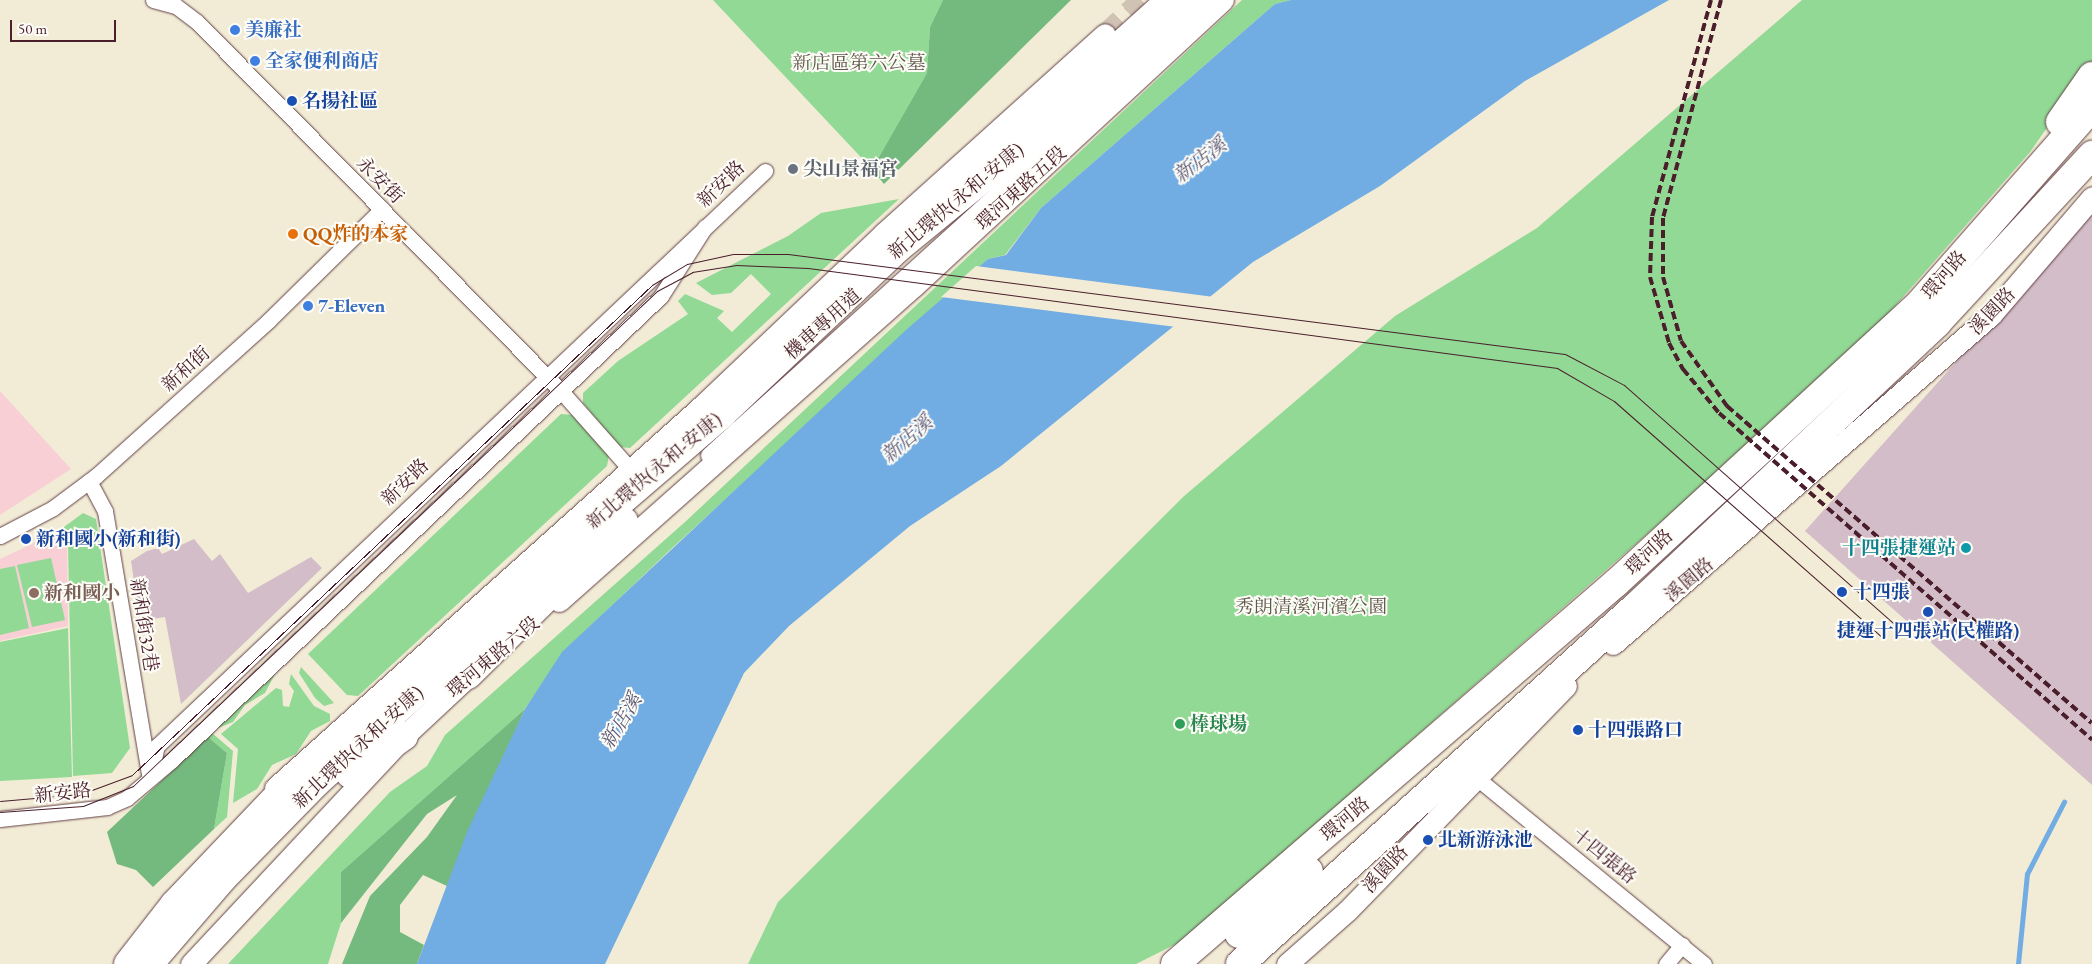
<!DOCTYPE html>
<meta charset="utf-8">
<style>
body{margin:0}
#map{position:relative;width:2092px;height:964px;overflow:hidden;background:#f2ecd6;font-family:"EB Garamond","Noto Serif TC",serif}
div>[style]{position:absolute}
.built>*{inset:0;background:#f7cfd5}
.industrial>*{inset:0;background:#d2bdc8}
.green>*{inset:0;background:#91d994}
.forest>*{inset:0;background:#74b97e}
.water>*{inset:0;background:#71ace2}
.pier>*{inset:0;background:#f2ecd6}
.stream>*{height:4.5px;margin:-2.25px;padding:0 2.25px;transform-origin:2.25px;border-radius:2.25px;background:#71ace2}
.secondary-tunnel>*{height:21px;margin-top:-10.5px;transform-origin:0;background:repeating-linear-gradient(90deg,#d0c3b4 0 21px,transparent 0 32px)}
.roads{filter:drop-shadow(0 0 1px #633e45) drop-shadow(0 0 1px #633e45)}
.street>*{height:15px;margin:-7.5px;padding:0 7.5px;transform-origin:7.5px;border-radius:7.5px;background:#fff}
.secondary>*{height:21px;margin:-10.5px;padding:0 10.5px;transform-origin:10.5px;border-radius:10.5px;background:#fff}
.highway>*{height:28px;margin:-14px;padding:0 14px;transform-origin:14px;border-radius:14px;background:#fff}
.tram>*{height:1px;margin:-0.5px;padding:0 0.5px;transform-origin:0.5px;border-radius:0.5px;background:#4a1f2b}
.rail>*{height:4px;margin-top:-2px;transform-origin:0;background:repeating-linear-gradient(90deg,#4a1f2b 0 8px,transparent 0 12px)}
.dots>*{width:14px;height:14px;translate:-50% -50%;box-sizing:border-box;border:2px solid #fdfcf7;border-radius:50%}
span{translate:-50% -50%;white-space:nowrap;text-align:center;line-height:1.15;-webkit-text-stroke:4px #fdfcf7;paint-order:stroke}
.shop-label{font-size:19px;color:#366cbe;font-weight:700}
.left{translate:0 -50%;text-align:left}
.park-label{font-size:19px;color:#5f574a}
.transit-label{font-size:19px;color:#164399;font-weight:700}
.worship-label{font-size:19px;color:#5b616d;font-weight:700}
.street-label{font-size:19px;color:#4a1f2b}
.food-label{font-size:19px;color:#c56008;font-weight:700}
.culture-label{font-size:19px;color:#0d838f;font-weight:700}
.right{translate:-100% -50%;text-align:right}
.education-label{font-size:19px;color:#785e54;font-weight:700}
.leisure-label{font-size:19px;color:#27864d;font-weight:700}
.water-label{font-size:20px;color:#5a5774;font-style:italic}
.scale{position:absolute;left:10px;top:20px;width:106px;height:22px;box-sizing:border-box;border:2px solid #4a1f2b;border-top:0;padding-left:6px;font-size:15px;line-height:18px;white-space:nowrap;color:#4a1f2b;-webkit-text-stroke:4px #fdfcf7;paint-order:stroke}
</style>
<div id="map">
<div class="built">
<i style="clip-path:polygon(0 391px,71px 469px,0 515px)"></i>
<i style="clip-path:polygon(51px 535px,67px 546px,68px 626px,0 641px,0 559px)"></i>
</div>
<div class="industrial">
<i style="clip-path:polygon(2092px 210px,2092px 785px,1805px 531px)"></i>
<i style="clip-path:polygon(194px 539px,212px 561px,220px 554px,248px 593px,311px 557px,322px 568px,181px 704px,165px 617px,140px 621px,131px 561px,147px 551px,158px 548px,162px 554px)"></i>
</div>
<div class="green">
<i style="clip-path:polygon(713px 0,943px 0,930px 27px,927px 73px,872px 169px)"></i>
<i style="clip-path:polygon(1242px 0,1291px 0,1275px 4px,1041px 208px,1005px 255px,988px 259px,670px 550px,563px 652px,525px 709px,341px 872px,341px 923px,328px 964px,228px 964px,390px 792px,427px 766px,445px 735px,685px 522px)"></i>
<i style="clip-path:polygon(1802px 0,2092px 0,2092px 63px,2030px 152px,1854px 353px,1182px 941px,1136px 964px,748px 964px,778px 902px,1183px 497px,1395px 316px,1537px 228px)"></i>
<i style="clip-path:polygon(899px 199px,630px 448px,620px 447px,583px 403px,583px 393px,618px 361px,688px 314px,678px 301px,685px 294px,724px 311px,717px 318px,732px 332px,771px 294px,751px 274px,731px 293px,712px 295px,696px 283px,788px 236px,821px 213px)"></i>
<i style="clip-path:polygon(561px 414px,573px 415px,609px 455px,607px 466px,358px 696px,347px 695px,308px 654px)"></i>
<i style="clip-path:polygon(83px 513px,96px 519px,130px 748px,112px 773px,73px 776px,68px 545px,53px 535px)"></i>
<i style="clip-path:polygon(51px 558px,65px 620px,32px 627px,17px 565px)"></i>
<i style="clip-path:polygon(15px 566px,29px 628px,0 635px,0 569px)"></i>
<i style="clip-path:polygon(68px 628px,72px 777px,0 781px,0 642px)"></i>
<i style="clip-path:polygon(301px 667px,334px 703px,324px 706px,315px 698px,299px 673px)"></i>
<i style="clip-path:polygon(275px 674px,265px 693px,245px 705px,233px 722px,216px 729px)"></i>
<i style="clip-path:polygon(291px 674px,314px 706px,330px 714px,330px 721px,311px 731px,296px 754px,272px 765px,257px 789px,233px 803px,238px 749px,221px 734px,276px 688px,282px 690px,283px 706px,289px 707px,294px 691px,289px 684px)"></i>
<i style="clip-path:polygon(212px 733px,233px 751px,227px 817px,214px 829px,227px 753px,208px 737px)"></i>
</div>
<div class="forest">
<i style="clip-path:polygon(943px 0,1071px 0,884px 184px,872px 169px,927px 73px,930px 27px)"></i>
<i style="clip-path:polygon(525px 709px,447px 886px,423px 875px,400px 905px,400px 932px,424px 945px,417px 964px,342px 964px,370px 896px,427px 837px,457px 795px,427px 814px,341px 923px,341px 872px)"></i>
<i style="clip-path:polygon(208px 737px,227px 753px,214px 829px,153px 887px,136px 870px,117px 864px,107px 832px)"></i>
</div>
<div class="water">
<i style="clip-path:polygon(1291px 0,1669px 0,1525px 81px,1380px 186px,1253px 262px,1001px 466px,910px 526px,789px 626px,744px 673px,605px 964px,417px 964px,467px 832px,525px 709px,562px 652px,906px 330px,988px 259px,1006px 255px,1041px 208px,1275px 4px)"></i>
</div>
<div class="pier">
<i style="clip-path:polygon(976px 266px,1214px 297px,1176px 327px,941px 297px)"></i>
</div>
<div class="stream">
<i style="left:2018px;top:964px;width:90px;rotate:-84.3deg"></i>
<i style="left:2027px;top:874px;width:81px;rotate:-62.8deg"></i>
</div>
<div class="secondary-tunnel">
<i style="left:1105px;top:34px;width:50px;rotate:-43.4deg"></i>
</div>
<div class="roads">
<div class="street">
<i style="left:153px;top:0;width:24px;rotate:15deg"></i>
<i style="left:176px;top:6px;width:26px;rotate:37deg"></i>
<i style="left:197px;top:22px;width:518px;rotate:45.39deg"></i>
<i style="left:561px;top:391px;width:104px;rotate:48.5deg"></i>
<i style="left:962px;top:178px;width:266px;rotate:-42deg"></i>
<i style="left:708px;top:455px;width:471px;rotate:-42.2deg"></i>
<i style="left:1057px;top:139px;width:202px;rotate:-43.6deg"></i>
<i style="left:89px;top:481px;width:34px;rotate:62deg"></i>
<i style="left:105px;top:511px;width:267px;rotate:80.5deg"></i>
<i style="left:0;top:536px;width:60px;rotate:-27.8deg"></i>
<i style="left:53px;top:508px;width:54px;rotate:-36.7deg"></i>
<i style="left:96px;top:476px;width:232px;rotate:-42deg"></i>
<i style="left:268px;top:321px;width:160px;rotate:-44.5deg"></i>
<i style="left:150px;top:778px;width:33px;rotate:-78deg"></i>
<i style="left:157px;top:746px;width:837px;rotate:-43.4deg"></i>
<i style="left:1478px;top:779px;width:292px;rotate:39.3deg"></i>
<i style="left:0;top:819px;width:108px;rotate:-6.4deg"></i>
<i style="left:107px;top:807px;width:22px;rotate:-24deg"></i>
<i style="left:127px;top:798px;width:59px;rotate:-40.2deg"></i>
<i style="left:172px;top:760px;width:674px;rotate:-43.5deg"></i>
<i style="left:661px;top:296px;width:82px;rotate:-57.5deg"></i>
<i style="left:1666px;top:964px;width:25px;rotate:-50deg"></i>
</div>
<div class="secondary">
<i style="left:559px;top:601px;width:475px;rotate:-41.6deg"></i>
<i style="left:914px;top:286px;width:421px;rotate:-42.8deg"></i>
<i style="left:1613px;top:644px;width:501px;rotate:-41.04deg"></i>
<i style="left:1991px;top:315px;width:155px;rotate:-49.4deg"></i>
<i style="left:275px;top:788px;width:574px;rotate:-41.82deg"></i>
<i style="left:703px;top:405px;width:250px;rotate:-43.5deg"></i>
<i style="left:884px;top:233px;width:297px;rotate:-42deg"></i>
<i style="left:191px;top:964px;width:312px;rotate:-46.9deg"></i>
<i style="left:404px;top:736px;width:103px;rotate:-43deg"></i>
<i style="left:1287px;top:964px;width:80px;rotate:-41.5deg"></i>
<i style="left:1347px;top:911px;width:314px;rotate:-45.8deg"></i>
</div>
<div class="highway">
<i style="left:2060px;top:122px;width:56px;rotate:-55.2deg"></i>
<i style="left:468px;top:675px;width:219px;rotate:-44.6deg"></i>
<i style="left:350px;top:774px;width:66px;rotate:-35.1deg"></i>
<i style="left:1239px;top:934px;width:94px;rotate:-42deg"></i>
<i style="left:128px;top:964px;width:75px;rotate:-52.1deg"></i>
<i style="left:174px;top:905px;width:170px;rotate:-46.4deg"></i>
<i style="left:149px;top:964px;width:113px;rotate:-49.3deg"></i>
<i style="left:223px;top:878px;width:133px;rotate:-45.6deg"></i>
<i style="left:316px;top:783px;width:169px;rotate:-42.1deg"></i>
<i style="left:441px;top:670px;width:85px;rotate:-47.9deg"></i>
<i style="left:498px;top:607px;width:296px;rotate:-40.7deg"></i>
<i style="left:722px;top:414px;width:242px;rotate:-43.3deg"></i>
<i style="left:898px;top:248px;width:144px;rotate:-39.3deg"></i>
<i style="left:1009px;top:157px;width:232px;rotate:-42.6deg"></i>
<i style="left:1175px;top:964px;width:584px;rotate:-40.84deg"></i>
<i style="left:1617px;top:582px;width:412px;rotate:-42.6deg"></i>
<i style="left:1920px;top:303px;width:261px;rotate:-48.7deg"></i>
<i style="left:1240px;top:964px;width:531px;rotate:-42.1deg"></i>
<i style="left:1634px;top:608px;width:416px;rotate:-43.2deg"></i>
<i style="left:1937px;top:323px;width:229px;rotate:-47.3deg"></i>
</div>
</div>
<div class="tram">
<i style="left:0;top:801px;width:81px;rotate:-4.9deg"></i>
<i style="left:81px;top:794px;width:54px;rotate:-20.4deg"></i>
<i style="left:132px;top:775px;width:714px;rotate:-43.3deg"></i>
<i style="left:652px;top:285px;width:41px;rotate:-31deg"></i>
<i style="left:687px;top:264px;width:47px;rotate:-12.3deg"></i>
<i style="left:733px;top:254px;width:55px"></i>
<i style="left:788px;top:254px;width:783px;rotate:7.33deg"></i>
<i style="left:1565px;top:354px;width:67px;rotate:27.7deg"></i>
<i style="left:1624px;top:385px;width:359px;rotate:41.5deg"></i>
<i style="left:0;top:812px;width:83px;rotate:-4.1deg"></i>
<i style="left:83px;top:806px;width:54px;rotate:-21.8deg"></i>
<i style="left:133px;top:786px;width:721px;rotate:-43.37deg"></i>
<i style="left:657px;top:291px;width:40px;rotate:-28deg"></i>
<i style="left:692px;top:272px;width:45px;rotate:-9deg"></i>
<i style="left:736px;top:265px;width:72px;rotate:2.4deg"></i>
<i style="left:808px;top:268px;width:756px;rotate:7.6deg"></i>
<i style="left:1557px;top:368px;width:66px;rotate:30.1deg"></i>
<i style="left:1614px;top:401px;width:356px;rotate:41.4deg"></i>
</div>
<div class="rail">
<i style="left:1711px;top:0;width:225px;rotate:105.2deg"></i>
<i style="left:1652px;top:217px;width:60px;rotate:91.9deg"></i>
<i style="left:1650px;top:277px;width:69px;rotate:73.9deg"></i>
<i style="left:1669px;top:343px;width:30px;rotate:62deg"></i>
<i style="left:1683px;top:369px;width:57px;rotate:50.7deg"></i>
<i style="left:1719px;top:413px;width:496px;rotate:41.2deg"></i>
<i style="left:1721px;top:0;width:226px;rotate:104.9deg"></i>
<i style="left:1663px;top:218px;width:59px;rotate:90deg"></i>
<i style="left:1663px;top:277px;width:66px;rotate:74.3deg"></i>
<i style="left:1681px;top:341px;width:80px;rotate:54.7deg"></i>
<i style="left:1727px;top:406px;width:483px;rotate:41deg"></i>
</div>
<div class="dots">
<i style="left:235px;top:30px;background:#3f7fe0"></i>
<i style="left:255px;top:61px;background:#3f7fe0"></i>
<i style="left:292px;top:101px;background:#1a4fb4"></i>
<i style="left:793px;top:169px;background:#6b7280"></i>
<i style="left:293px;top:234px;background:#e8710a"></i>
<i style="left:308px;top:306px;background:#3f7fe0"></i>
<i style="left:26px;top:539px;background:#1a4fb4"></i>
<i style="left:1966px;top:548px;background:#0f9aa8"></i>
<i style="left:1842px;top:592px;background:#1a4fb4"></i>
<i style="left:34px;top:593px;background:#8d6e63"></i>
<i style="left:1928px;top:612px;background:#1a4fb4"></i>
<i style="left:1180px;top:724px;background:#2e9e5b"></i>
<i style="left:1578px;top:730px;background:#1a4fb4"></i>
<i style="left:1428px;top:840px;background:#1a4fb4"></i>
</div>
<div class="shop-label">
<span class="left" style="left:245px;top:30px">美廉社</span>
<span class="left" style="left:265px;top:61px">全家便利商店</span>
<span class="left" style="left:318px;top:306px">7-Eleven</span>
</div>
<div class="park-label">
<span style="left:859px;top:63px">新店區第六公墓</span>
<span style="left:1311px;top:607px">秀朗清溪河濱公園</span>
</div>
<div class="transit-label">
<span class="left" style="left:302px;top:101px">名揚社區</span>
<span class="left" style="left:36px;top:539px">新和國小(新和街)</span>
<span class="left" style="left:1853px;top:592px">十四張</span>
<span style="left:1928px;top:631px">捷運十四張站(民權路)</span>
<span class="left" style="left:1588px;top:730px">十四張路口</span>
<span class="left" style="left:1438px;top:840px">北新游泳池</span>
</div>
<div class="worship-label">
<span class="left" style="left:803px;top:169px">尖山景福宮</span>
</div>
<div class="street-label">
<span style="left:380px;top:180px;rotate:45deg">永安街</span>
<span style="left:721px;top:184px;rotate:-44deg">新安路</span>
<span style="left:1021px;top:188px;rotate:-42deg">環河東路五段</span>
<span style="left:956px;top:201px;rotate:-40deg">新北環快(永和-安康)</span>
<span style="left:1944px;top:275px;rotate:-49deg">環河路</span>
<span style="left:1992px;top:311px;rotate:-46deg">溪園路</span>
<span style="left:823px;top:324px;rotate:-42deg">機車專用道</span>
<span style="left:186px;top:369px;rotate:-42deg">新和街</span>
<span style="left:654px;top:471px;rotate:-40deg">新北環快(永和-安康)</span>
<span style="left:405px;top:482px;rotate:-44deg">新安路</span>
<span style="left:1649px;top:552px;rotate:-43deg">環河路</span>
<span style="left:1689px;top:580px;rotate:-40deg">溪園路</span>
<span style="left:144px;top:625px;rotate:81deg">新和街32巷</span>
<span style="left:493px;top:657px;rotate:-40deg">環河東路六段</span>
<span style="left:358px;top:747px;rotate:-43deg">新北環快(永和-安康)</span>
<span style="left:63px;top:793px;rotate:-6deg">新安路</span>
<span style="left:1345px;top:819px;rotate:-40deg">環河路</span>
<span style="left:1604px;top:856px;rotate:39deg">十四張路</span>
<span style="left:1385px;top:869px;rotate:-47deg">溪園路</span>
</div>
<div class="food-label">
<span class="left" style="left:303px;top:234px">QQ炸的本家</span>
</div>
<div class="culture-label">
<span class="right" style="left:1956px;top:548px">十四張捷運站</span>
</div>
<div class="education-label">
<span class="left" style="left:44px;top:593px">新和國小</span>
</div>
<div class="leisure-label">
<span class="left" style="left:1190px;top:724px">棒球場</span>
</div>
<div class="water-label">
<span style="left:1200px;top:160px;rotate:-37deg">新店溪</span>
<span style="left:907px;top:439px;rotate:-41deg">新店溪</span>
<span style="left:621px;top:721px;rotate:-59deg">新店溪</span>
</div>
<div class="scale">50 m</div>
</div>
